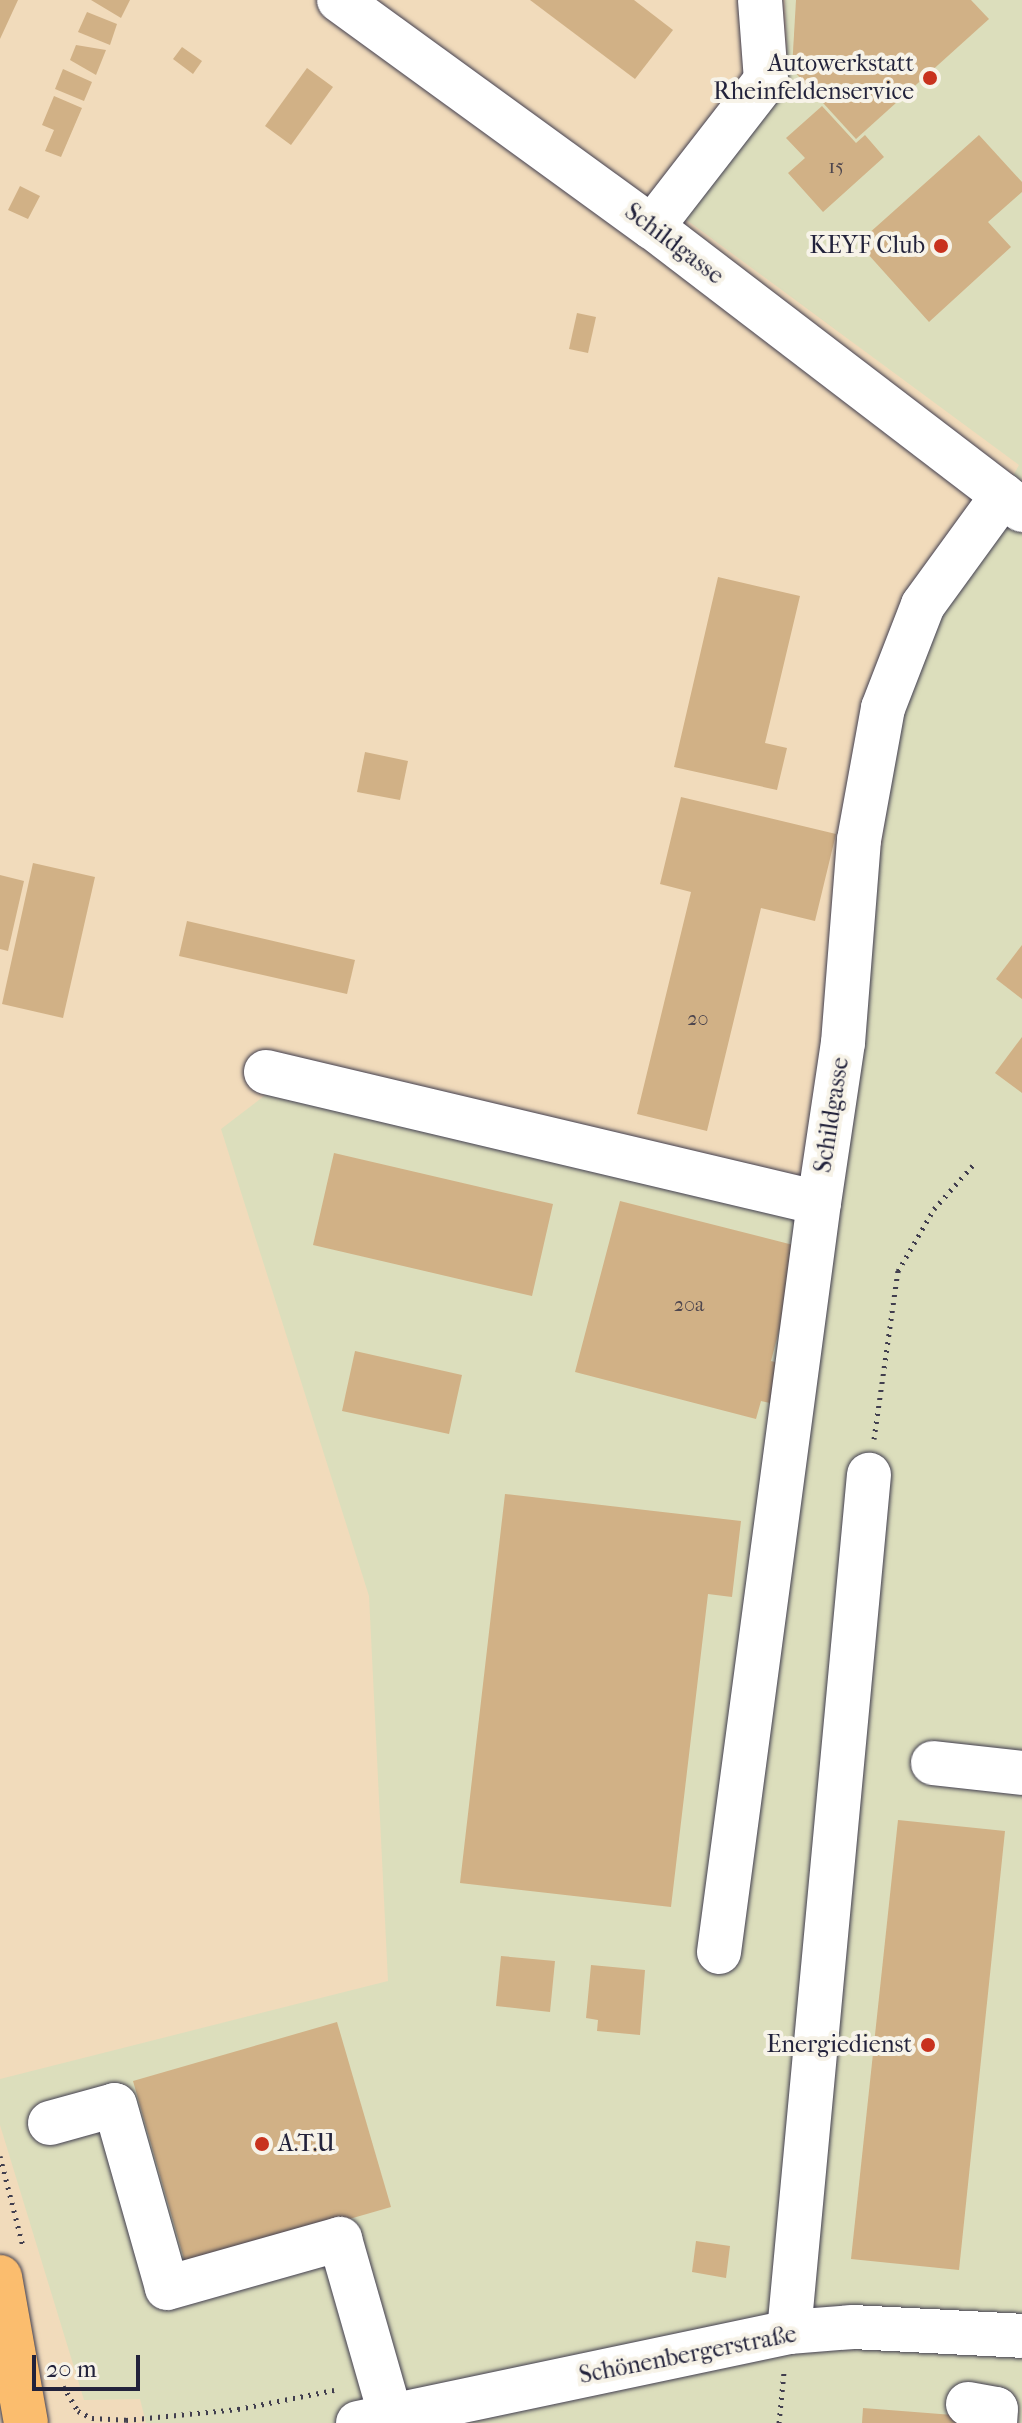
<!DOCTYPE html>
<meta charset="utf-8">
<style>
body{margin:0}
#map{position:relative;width:1022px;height:2423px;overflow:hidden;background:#f1dbbb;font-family:"IM FELL French Canon",serif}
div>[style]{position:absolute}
.built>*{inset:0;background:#dcdebc}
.building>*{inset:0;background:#d1b186}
.path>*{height:5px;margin-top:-2.5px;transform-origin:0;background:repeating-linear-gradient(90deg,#413e4e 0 2px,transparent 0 8px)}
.roads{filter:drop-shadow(0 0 2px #413e4e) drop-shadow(0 0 2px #413e4e)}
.minor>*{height:44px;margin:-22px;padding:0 22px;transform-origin:22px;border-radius:22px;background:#fff}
.major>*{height:44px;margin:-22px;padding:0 22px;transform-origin:22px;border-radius:22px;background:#fbbd6e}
.dots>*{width:22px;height:22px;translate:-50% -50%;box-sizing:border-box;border:4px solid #f7f3e8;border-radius:50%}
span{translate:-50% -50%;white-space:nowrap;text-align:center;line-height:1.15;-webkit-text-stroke:8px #f7f3e8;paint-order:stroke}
.number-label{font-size:20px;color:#4e464e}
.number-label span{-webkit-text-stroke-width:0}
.poi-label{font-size:24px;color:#22223b}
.right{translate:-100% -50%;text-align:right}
.left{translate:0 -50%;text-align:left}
.street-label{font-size:24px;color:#22223b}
.scale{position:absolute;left:32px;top:2355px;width:108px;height:36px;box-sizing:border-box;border:4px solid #22223b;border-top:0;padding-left:10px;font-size:24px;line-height:28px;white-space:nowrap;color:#22223b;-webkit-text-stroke:6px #f7f3e8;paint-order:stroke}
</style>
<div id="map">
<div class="built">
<i style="clip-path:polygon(785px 0,1022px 0,1022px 2423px,146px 2423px,140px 2399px,84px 2400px,0 2125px,0 2079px,388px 1981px,369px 1596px,221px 1129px,272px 1090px,831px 1220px,905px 674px,1019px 465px,684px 218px,788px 75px)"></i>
</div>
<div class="building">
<i style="clip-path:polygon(0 0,18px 0,0 39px)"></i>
<i style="clip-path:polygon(91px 0,130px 0,121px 18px)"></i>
<i style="clip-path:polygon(530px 0,634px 0,673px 30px,635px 79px)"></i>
<i style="clip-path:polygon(796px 0,971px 0,989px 19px,856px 139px,792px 69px)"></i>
<i style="clip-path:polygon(87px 12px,117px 24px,110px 45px,78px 32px)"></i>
<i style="clip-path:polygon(76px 45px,106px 50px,96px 75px,70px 60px)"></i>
<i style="clip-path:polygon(182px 47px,202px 61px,193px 74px,173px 59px)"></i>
<i style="clip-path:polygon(307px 68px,333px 87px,291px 145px,265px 126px)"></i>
<i style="clip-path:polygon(63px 69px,92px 82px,84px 101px,55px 89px)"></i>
<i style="clip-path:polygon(54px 96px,82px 108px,61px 157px,45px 151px,54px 130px,42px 125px)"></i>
<i style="clip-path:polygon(822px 106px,856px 143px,865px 135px,884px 157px,823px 212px,788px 173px,805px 158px,786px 138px)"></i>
<i style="clip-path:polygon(979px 135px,1022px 182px,1022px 192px,988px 222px,1011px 247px,929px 322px,858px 243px)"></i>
<i style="clip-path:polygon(20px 186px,40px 196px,28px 219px,8px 210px)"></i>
<i style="clip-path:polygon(577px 313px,596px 317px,588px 353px,569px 349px)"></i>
<i style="clip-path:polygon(718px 577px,800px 596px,765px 743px,787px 748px,777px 790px,674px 767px)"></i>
<i style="clip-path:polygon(365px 752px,408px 761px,400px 800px,357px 792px)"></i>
<i style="clip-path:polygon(681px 797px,836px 834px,815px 921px,761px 908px,707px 1131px,637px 1114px,691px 892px,660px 884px)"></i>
<i style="clip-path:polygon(33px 863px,95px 877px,63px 1018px,2px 1004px)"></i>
<i style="clip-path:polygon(0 875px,24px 881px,8px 951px,0 949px)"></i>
<i style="clip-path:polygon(187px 921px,355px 960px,347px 994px,179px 956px)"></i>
<i style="clip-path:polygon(1022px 945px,1022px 999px,996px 979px)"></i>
<i style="clip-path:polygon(1022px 1037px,1022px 1093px,995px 1073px)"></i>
<i style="clip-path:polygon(334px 1153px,553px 1204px,532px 1296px,313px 1245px)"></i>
<i style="clip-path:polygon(620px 1201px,801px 1247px,771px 1361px,790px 1366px,779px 1405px,761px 1401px,756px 1419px,575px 1372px)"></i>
<i style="clip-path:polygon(355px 1351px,462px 1375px,449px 1434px,342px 1411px)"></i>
<i style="clip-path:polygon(505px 1494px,741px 1521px,732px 1597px,708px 1594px,671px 1907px,460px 1883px)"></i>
<i style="clip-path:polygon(898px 1820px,1005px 1831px,959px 2270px,851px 2259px)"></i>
<i style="clip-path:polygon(501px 1956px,555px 1961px,550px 2012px,496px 2006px)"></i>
<i style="clip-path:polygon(591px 1965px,645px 1970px,640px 2035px,597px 2031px,598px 2020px,586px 2018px)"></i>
<i style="clip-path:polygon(337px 2022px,391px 2207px,186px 2266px,133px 2081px)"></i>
<i style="clip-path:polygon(696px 2241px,730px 2246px,726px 2278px,692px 2272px)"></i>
<i style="clip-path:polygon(863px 2408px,966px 2416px,966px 2423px,862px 2423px)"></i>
</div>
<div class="path">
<i style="left:874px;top:1439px;width:170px;rotate:-81.9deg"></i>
<i style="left:898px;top:1271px;width:72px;rotate:-59.9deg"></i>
<i style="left:934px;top:1209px;width:60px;rotate:-48.4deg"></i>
<i style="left:0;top:2156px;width:93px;rotate:75.7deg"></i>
<i style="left:63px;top:2386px;width:29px;rotate:59deg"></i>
<i style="left:78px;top:2411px;width:16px;rotate:27deg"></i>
<i style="left:92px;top:2418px;width:34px;rotate:3deg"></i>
<i style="left:126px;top:2420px;width:113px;rotate:-5.6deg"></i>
<i style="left:238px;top:2409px;width:98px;rotate:-11.2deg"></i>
<i style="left:779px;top:2423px;width:51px;rotate:-84.4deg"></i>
</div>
<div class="roads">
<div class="minor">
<i style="left:339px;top:0;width:387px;rotate:36deg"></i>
<i style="left:652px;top:227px;width:466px;rotate:37.4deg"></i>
<i style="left:652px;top:227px;width:186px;rotate:-52.2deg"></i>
<i style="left:766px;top:80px;width:80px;rotate:-94.3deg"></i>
<i style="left:266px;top:1072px;width:568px;rotate:13.33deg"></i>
<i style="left:819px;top:1203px;width:162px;rotate:-81.5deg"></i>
<i style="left:843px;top:1043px;width:204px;rotate:-85.5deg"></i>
<i style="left:859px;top:840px;width:134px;rotate:-79.7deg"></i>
<i style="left:883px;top:708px;width:110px;rotate:-68.8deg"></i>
<i style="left:923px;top:605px;width:136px;rotate:-54deg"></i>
<i style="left:933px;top:1763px;width:90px;rotate:6.4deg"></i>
<i style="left:719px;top:1952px;width:756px;rotate:-82.4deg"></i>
<i style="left:50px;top:2123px;width:67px;rotate:-15.5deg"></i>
<i style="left:115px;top:2105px;width:190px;rotate:74.1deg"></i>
<i style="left:167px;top:2288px;width:180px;rotate:-15.8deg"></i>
<i style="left:340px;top:2239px;width:185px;rotate:74deg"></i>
<i style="left:789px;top:2332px;width:861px;rotate:-84.67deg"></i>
<i style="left:968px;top:2404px;width:28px;rotate:10deg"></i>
<i style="left:996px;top:2409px;width:14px;rotate:94deg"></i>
<i style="left:358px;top:2423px;width:441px;rotate:-11.9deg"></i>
<i style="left:789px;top:2332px;width:64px;rotate:-4.5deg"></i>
<i style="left:853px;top:2327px;width:169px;rotate:3deg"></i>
</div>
<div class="major">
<i style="left:0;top:2277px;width:148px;rotate:79.9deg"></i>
</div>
</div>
<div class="dots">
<i style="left:930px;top:78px;background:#c8321e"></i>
<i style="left:941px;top:246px;background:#c8321e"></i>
<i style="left:928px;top:2045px;background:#c8321e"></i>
<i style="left:262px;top:2144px;background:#c8321e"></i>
</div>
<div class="number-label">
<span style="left:836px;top:166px">15</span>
<span style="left:698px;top:1018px">20</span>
<span style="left:689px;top:1304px">20a</span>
</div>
<div class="poi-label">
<span class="right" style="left:914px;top:78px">Autowerkstatt<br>Rheinfeldenservice</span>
<span class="right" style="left:925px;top:246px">KEYF Club</span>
<span class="right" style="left:912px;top:2045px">Energiedienst</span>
<span class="left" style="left:278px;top:2144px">A.T.U</span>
</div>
<div class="street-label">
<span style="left:674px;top:244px;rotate:37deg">Schildgasse</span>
<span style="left:832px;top:1115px;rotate:-81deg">Schildgasse</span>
<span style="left:688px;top:2355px;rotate:-11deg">Schönenbergerstraße</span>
</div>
<div class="scale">20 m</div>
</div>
